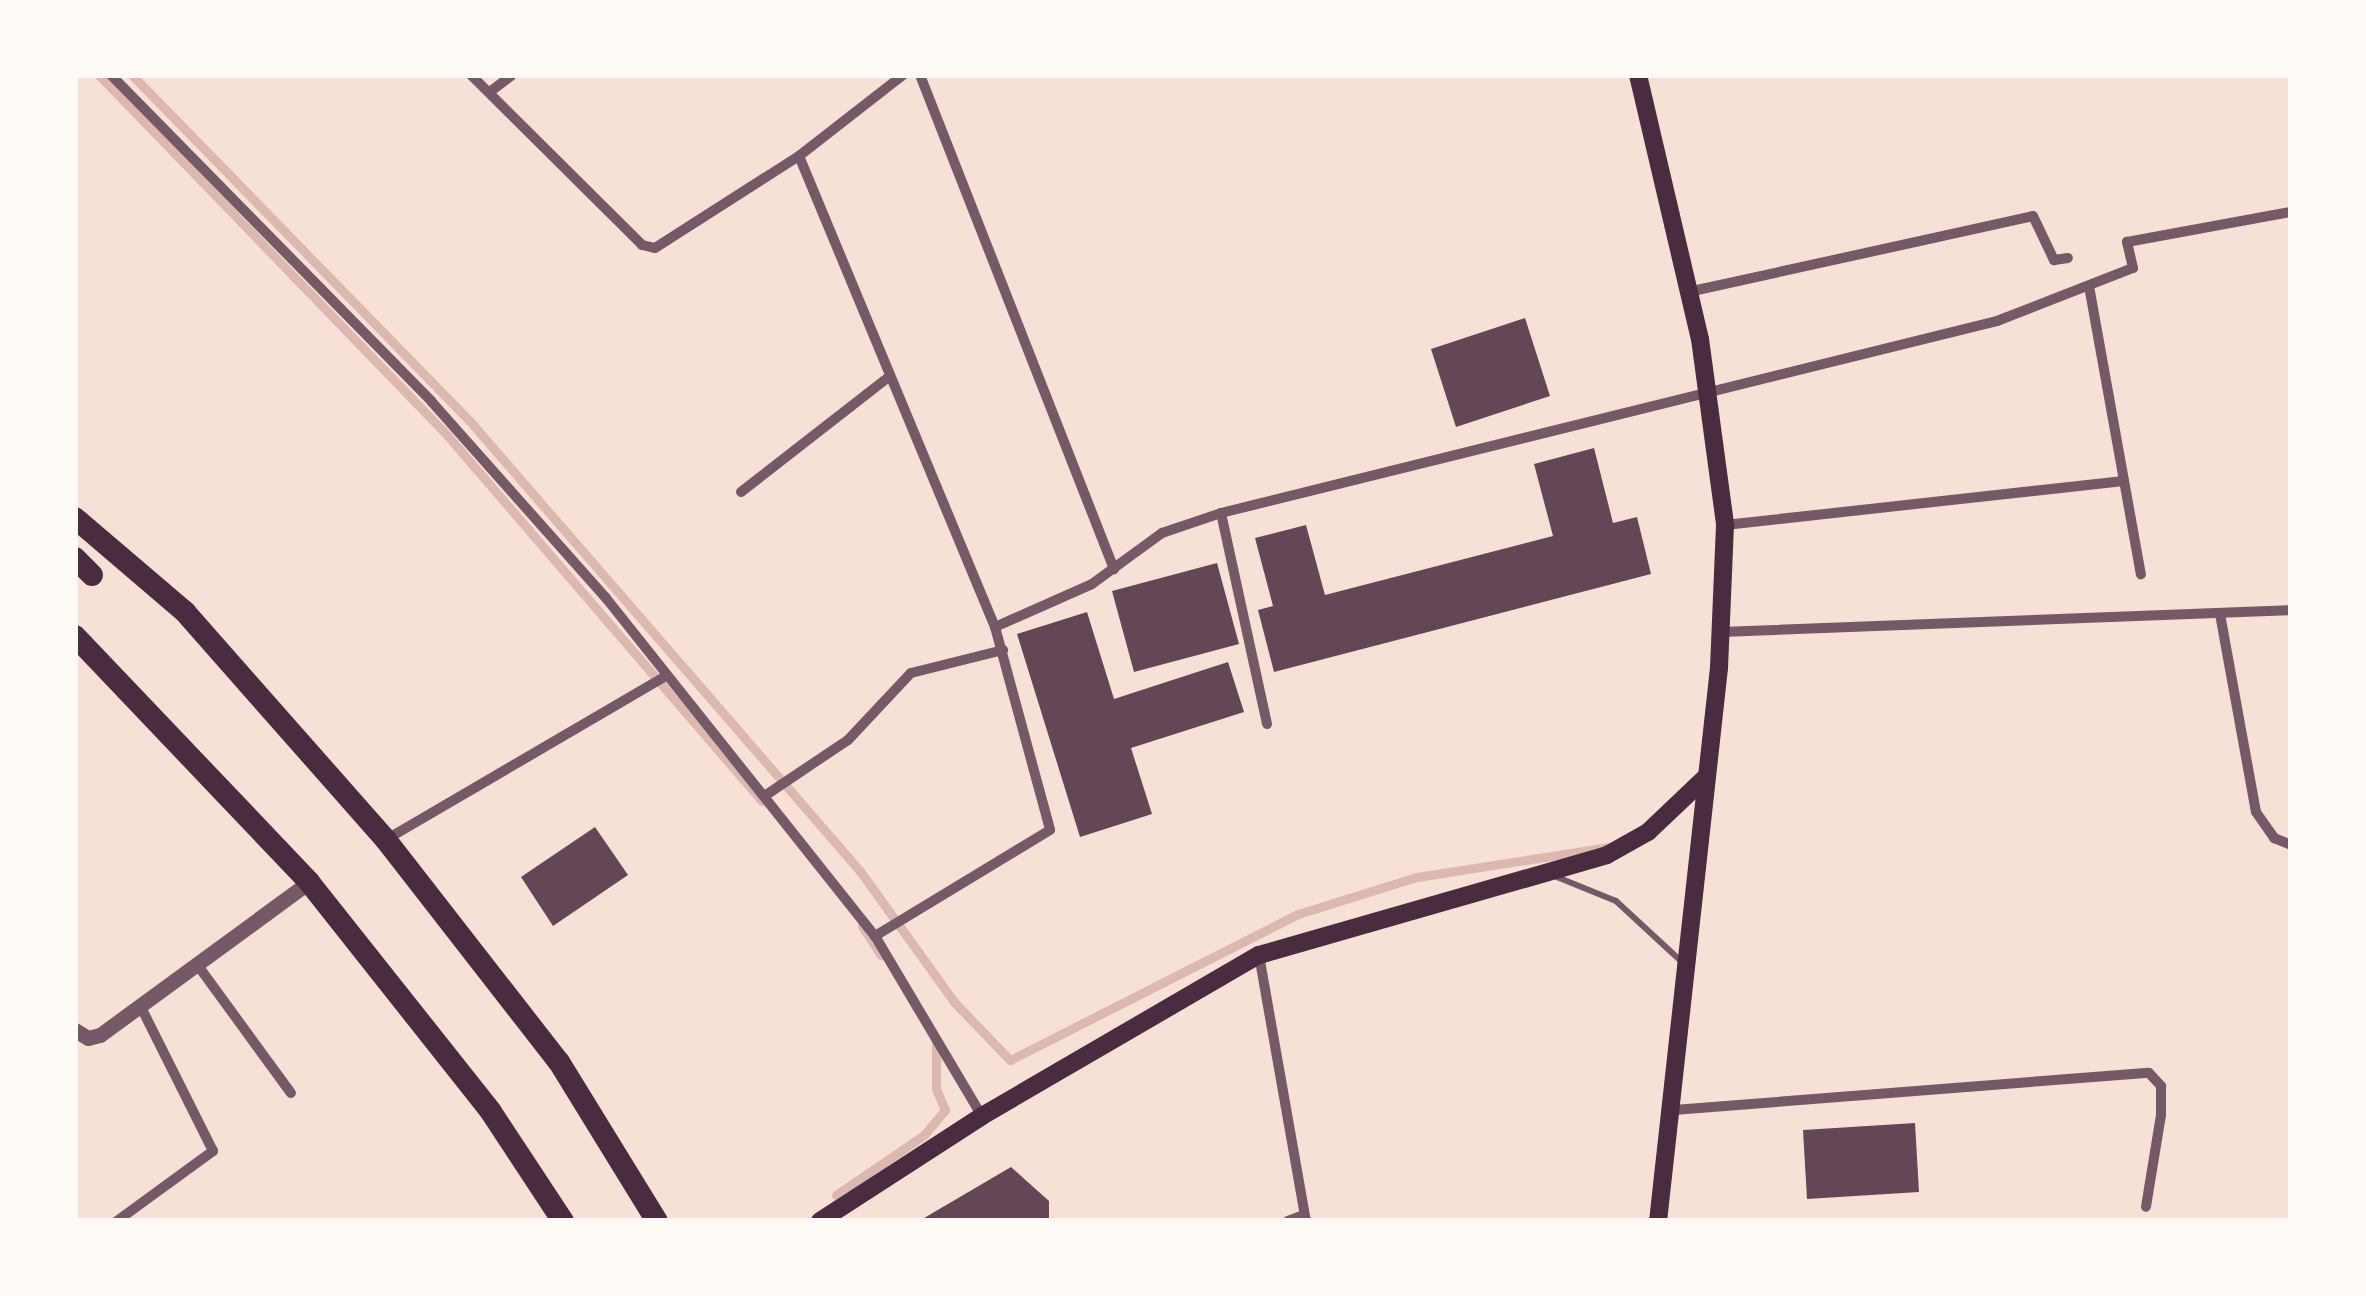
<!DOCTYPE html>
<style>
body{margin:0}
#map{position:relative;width:2366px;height:1296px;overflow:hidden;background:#f7e1d7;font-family:"PT Sans Narrow",sans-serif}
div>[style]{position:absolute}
.stream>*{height:9px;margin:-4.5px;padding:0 4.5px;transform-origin:4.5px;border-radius:4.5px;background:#dcb8b0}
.building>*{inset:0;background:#644757}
.service>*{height:6px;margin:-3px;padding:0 3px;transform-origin:3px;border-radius:3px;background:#755966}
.minor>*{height:10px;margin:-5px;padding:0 5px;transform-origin:5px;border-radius:5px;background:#755966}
.tertiary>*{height:15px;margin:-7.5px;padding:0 7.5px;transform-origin:7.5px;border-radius:7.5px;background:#755966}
.secondary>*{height:18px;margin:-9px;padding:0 9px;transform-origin:9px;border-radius:9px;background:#4a2c40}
.trunk>*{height:22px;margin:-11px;padding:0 11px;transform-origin:11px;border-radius:11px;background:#4a2c40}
span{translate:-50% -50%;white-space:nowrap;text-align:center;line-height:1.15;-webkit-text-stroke:10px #fffaf5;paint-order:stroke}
.frame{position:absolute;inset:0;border:78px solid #fffaf5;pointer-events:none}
</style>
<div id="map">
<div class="stream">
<i style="left:99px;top:75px;width:501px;rotate:45.97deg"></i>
<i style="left:447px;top:435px;width:483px;rotate:49.3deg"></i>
<i style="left:132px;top:75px;width:490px;rotate:45.7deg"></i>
<i style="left:474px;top:426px;width:589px;rotate:49.06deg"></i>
<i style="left:860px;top:871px;width:161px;rotate:54.3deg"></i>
<i style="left:954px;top:1002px;width:81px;rotate:46deg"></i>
<i style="left:1010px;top:1060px;width:323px;rotate:-26.9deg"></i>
<i style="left:1298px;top:914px;width:125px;rotate:-17.3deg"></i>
<i style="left:1417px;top:877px;width:193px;rotate:-8.9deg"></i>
<i style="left:862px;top:926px;width:35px;rotate:57deg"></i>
<i style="left:836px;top:1195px;width:107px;rotate:-34.3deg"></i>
<i style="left:924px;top:1135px;width:33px;rotate:-50deg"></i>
<i style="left:945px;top:1110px;width:23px;rotate:-113deg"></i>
<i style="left:936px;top:1089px;width:50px;rotate:-90deg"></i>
</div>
<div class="building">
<i style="clip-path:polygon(1525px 318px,1550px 396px,1456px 427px,1431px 349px)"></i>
<i style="clip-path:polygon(1594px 448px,1613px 523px,1637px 517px,1651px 574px,1274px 672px,1258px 610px,1273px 606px,1255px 538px,1306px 525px,1325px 595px,1553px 536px,1534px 464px)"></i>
<i style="clip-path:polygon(1217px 563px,1239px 644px,1134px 672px,1112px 591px)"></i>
<i style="clip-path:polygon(1087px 612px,1114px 699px,1228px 662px,1244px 712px,1131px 748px,1152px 814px,1080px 837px,1017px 634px)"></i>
<i style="clip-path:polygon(595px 827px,628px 875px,553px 926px,521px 877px)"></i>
<i style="clip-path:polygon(1915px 1123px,1919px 1192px,1807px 1199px,1803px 1130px)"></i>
<i style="clip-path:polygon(1011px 1167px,1049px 1201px,1049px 1221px,919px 1221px)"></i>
</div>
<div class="service">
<i style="left:1552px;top:875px;width:69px;rotate:22.1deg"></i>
<i style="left:1616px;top:901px;width:88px;rotate:42.7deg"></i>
</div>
<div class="minor">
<i style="left:111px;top:75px;width:457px;rotate:45.5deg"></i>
<i style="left:431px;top:401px;width:264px;rotate:48.4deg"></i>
<i style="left:606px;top:598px;width:432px;rotate:51.5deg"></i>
<i style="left:875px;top:936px;width:209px;rotate:59.3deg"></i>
<i style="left:471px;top:75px;width:241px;rotate:44.8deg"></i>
<i style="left:642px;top:245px;width:13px;rotate:13deg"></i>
<i style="left:655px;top:248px;width:171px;rotate:-32.6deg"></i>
<i style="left:799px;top:156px;width:132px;rotate:-37.9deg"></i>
<i style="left:920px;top:75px;width:531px;rotate:68.56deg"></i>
<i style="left:491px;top:91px;width:26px;rotate:-37deg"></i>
<i style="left:799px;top:156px;width:510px;rotate:67.41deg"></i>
<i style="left:995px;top:627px;width:210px;rotate:74.8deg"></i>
<i style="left:1050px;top:830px;width:205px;rotate:148.8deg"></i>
<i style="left:2089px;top:286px;width:293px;rotate:79.8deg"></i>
<i style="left:1688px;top:292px;width:353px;rotate:-12.4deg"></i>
<i style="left:2033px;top:216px;width:49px;rotate:64.5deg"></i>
<i style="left:2054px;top:260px;width:14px;rotate:-8deg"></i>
<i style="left:741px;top:492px;width:189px;rotate:-37.9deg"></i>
<i style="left:1221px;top:513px;width:216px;rotate:77.7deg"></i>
<i style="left:1725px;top:525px;width:401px;rotate:-6.3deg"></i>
<i style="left:2220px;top:614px;width:201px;rotate:79.7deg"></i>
<i style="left:2256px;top:812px;width:32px;rotate:55deg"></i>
<i style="left:2274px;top:838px;width:18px;rotate:22deg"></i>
<i style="left:995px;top:627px;width:106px;rotate:-23.9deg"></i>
<i style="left:1092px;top:584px;width:87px;rotate:-36.1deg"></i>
<i style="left:1162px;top:533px;width:62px;rotate:-18.7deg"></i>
<i style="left:1221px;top:513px;width:799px;rotate:-13.9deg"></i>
<i style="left:1997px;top:321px;width:146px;rotate:-21.3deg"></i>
<i style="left:2133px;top:268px;width:27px;rotate:-103deg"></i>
<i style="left:2127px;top:242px;width:167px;rotate:-10.4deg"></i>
<i style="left:1722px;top:632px;width:569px;rotate:-2.21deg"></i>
<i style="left:766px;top:795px;width:99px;rotate:-33.9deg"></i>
<i style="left:848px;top:740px;width:92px;rotate:-46.8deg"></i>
<i style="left:911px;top:673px;width:95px;rotate:-14deg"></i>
<i style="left:387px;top:839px;width:323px;rotate:-30.3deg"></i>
<i style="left:1259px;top:955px;width:270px;rotate:80deg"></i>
<i style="left:199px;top:967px;width:156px;rotate:53.9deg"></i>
<i style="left:1674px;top:1110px;width:476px;rotate:-4.5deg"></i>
<i style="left:2149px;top:1073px;width:18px;rotate:47deg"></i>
<i style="left:2161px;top:1086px;width:29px;rotate:90deg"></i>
<i style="left:2161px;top:1115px;width:93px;rotate:99.3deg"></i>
<i style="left:117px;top:1221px;width:119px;rotate:-36.1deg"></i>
<i style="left:213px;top:1151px;width:161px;rotate:-116.6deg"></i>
<i style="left:1288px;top:1221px;width:17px;rotate:-21deg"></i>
</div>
<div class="tertiary">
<i style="left:75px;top:1030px;width:15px;rotate:32deg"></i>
<i style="left:88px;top:1038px;width:12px;rotate:-14deg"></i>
<i style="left:100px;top:1035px;width:259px;rotate:-36.2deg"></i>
</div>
<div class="secondary">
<i style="left:1638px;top:75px;width:271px;rotate:76.8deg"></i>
<i style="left:1700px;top:339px;width:188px;rotate:82.3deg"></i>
<i style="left:1725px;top:525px;width:143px;rotate:92.4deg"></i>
<i style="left:1719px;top:668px;width:556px;rotate:96.29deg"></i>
<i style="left:820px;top:1221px;width:193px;rotate:-32.9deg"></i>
<i style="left:982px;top:1116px;width:320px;rotate:-30.2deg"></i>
<i style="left:1259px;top:955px;width:362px;rotate:-16deg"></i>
<i style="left:1607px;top:855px;width:47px;rotate:-29.3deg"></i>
<i style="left:1648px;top:832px;width:79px;rotate:-43.5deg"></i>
</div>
<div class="trunk">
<i style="left:75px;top:518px;width:145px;rotate:40.5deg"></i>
<i style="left:185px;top:612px;width:304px;rotate:48.6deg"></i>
<i style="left:386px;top:840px;width:281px;rotate:52.1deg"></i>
<i style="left:559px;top:1062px;width:187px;rotate:58.4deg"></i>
<i style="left:75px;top:558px;width:24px;rotate:45deg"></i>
<i style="left:75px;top:636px;width:340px;rotate:46.4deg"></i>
<i style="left:309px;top:882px;width:293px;rotate:51.6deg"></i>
<i style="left:491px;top:1112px;width:131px;rotate:56.6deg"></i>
</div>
<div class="frame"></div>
</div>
